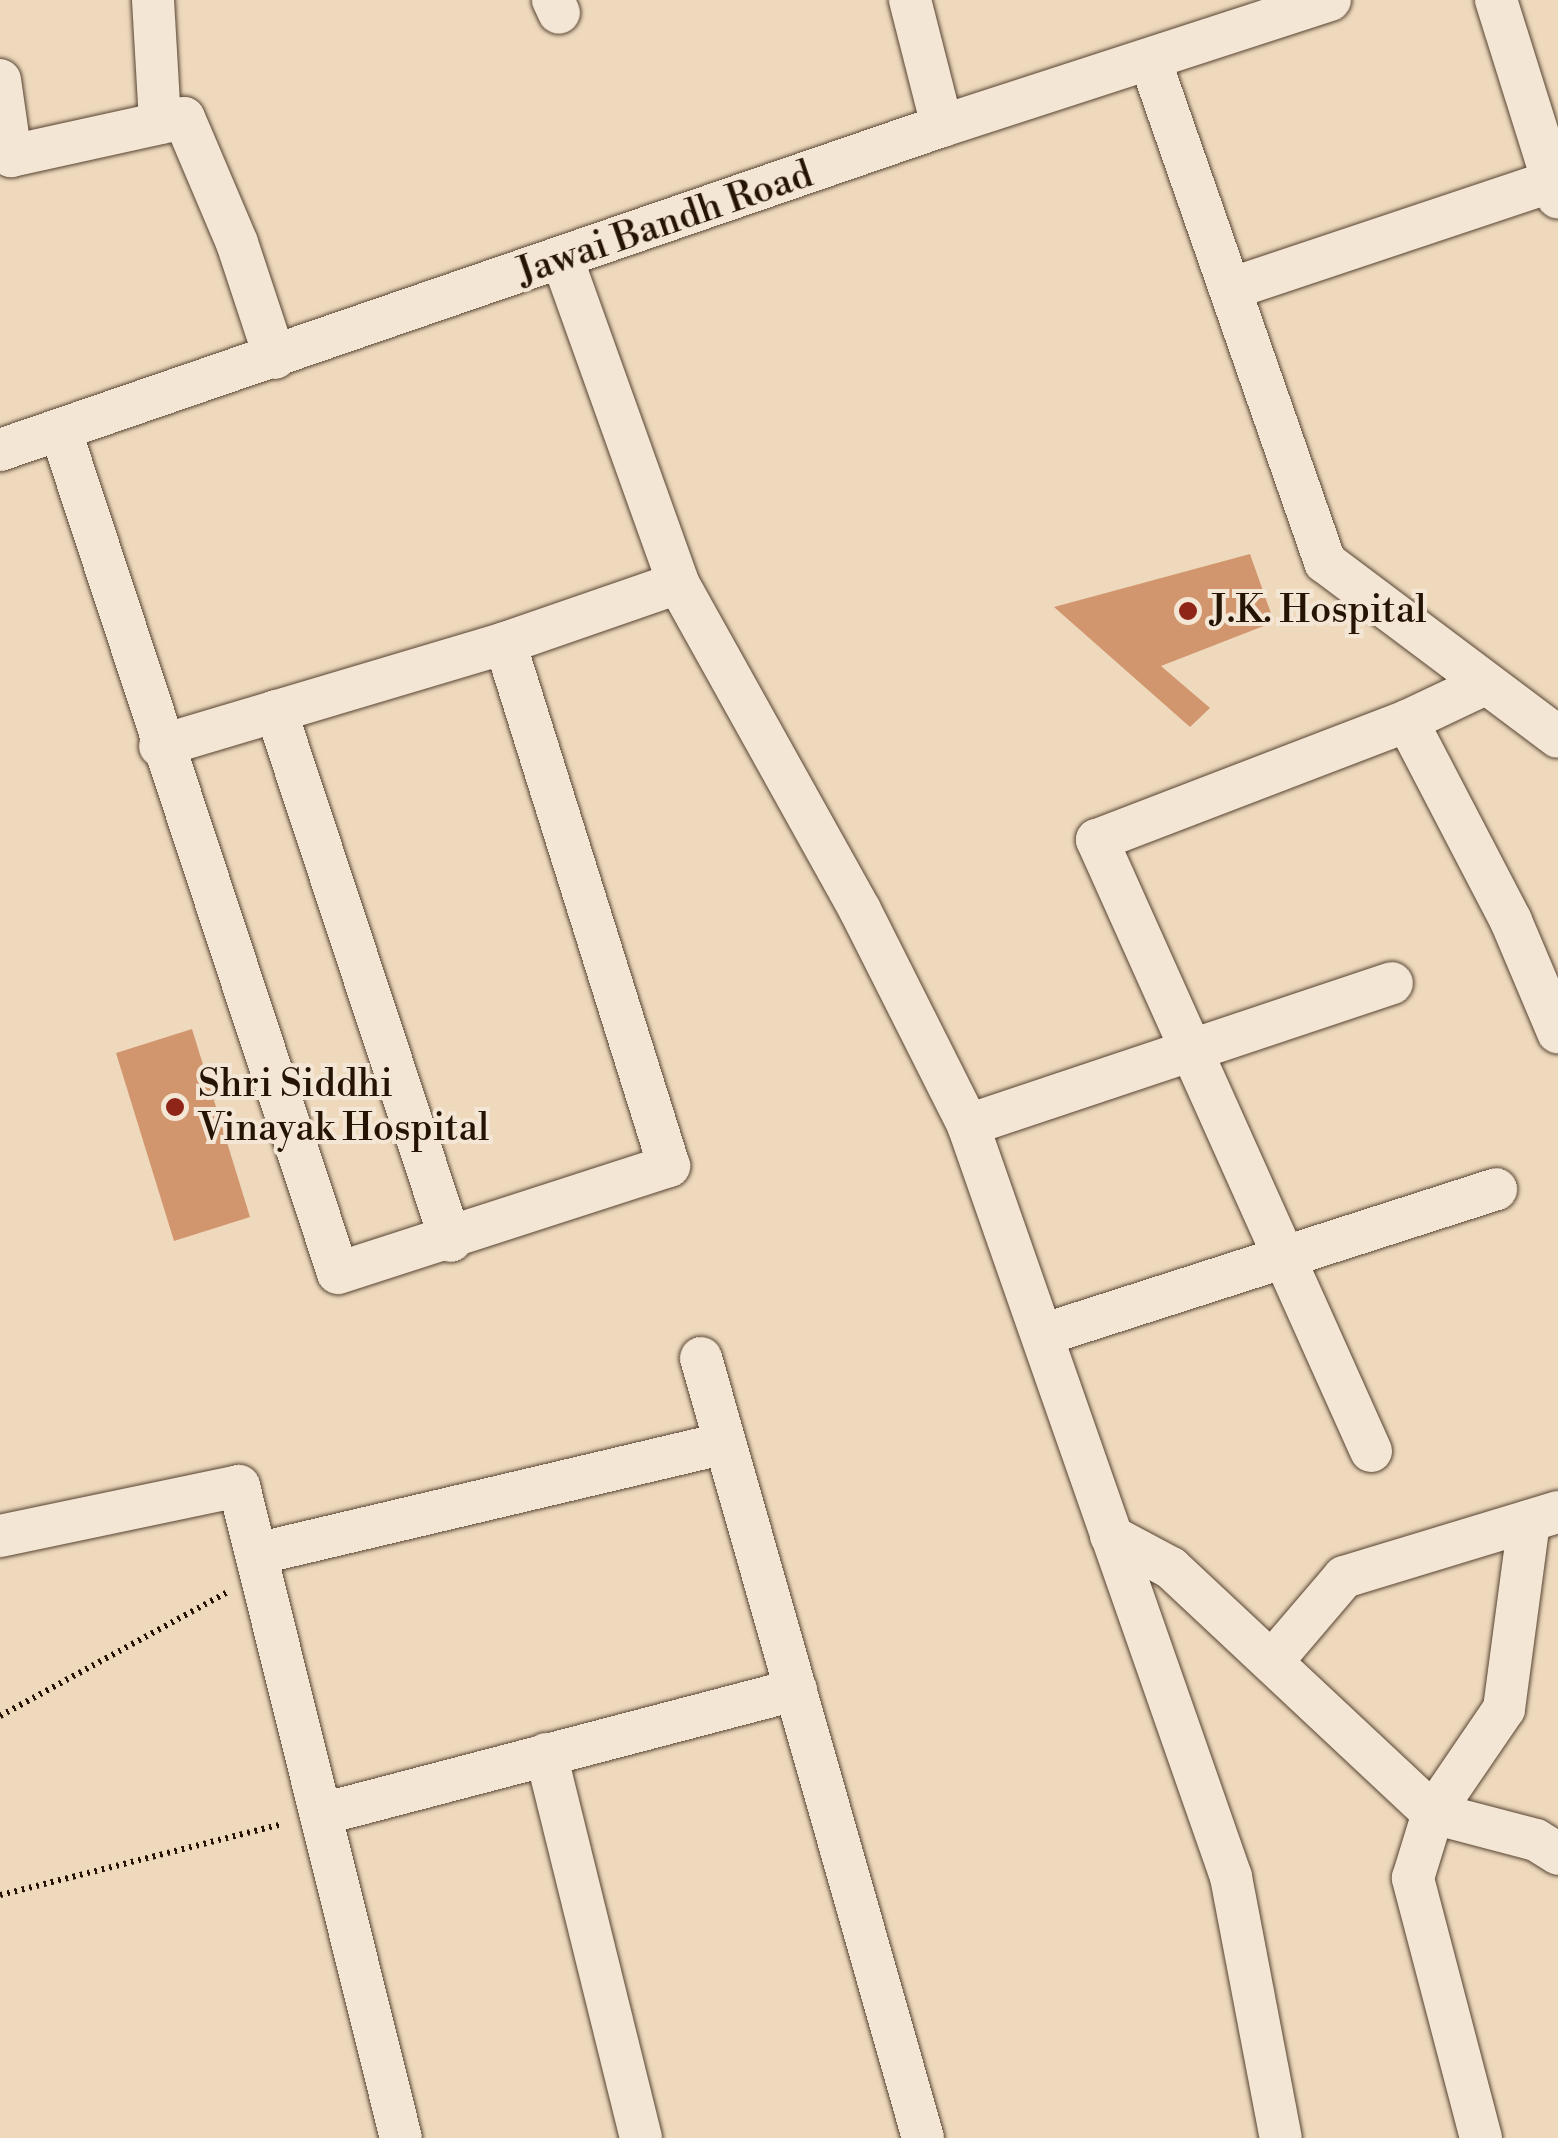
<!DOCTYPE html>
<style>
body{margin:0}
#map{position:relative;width:1558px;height:2138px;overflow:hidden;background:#eed9bd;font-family:"Libre Bodoni",serif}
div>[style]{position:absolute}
.building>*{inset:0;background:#d2966f}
.path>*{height:6px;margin-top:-3px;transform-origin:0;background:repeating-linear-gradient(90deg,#251304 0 2.5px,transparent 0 7.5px)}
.roads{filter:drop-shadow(0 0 2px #574432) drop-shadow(0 0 2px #574432)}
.minor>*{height:42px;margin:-21px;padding:0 21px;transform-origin:21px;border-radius:21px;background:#f4e6d4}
.dots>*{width:28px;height:28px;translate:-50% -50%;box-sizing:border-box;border:5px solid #f4e6d4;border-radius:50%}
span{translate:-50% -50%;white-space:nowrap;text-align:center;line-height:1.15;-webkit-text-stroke:8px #f4e6d4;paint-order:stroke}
.street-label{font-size:38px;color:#251304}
.poi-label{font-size:38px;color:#251304}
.left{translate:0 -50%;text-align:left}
</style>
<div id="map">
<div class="building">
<i style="clip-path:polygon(1250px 554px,1274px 622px,1161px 666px,1210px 708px,1190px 727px,1054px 607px)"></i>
<i style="clip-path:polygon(192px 1029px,250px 1217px,174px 1241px,116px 1053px)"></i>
</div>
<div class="path">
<i style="left:0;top:1716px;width:259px;rotate:-28.6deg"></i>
<i style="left:0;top:1895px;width:291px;rotate:-14.1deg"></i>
</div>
<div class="roads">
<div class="minor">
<i style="left:153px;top:0;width:123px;rotate:86.7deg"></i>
<i style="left:553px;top:0;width:14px;rotate:65deg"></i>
<i style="left:910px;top:0;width:130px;rotate:75.7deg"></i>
<i style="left:1496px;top:0;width:207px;rotate:72.6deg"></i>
<i style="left:1150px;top:60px;width:532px;rotate:70.78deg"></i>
<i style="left:1325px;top:562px;width:291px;rotate:36.9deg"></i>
<i style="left:0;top:80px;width:77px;rotate:81.8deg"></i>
<i style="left:11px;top:156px;width:177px;rotate:-12.4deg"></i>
<i style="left:184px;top:118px;width:136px;rotate:67deg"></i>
<i style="left:237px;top:243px;width:121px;rotate:71.7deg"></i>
<i style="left:563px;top:261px;width:342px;rotate:70.3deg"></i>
<i style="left:678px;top:583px;width:374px;rotate:60.9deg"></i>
<i style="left:860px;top:910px;width:241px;rotate:63.3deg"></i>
<i style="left:968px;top:1125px;width:797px;rotate:70.72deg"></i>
<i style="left:1231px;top:1877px;width:266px;rotate:79.2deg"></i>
<i style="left:1233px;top:288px;width:343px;rotate:-18.5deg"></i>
<i style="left:61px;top:432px;width:885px;rotate:71.77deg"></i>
<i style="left:338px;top:1273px;width:348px;rotate:-17.9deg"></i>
<i style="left:669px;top:1166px;width:548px;rotate:-107.41deg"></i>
<i style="left:0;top:450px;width:996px;rotate:-18.98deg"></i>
<i style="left:942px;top:126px;width:408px;rotate:-18deg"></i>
<i style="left:276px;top:711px;width:558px;rotate:71.73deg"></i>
<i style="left:1407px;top:721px;width:225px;rotate:62.5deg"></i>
<i style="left:1511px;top:921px;width:121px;rotate:67.1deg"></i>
<i style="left:160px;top:746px;width:360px;rotate:-16.6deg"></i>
<i style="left:505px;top:643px;width:183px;rotate:-19.1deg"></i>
<i style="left:968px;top:1125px;width:447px;rotate:-18.5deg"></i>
<i style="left:1042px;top:1335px;width:477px;rotate:-17.8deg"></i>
<i style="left:701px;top:1358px;width:811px;rotate:74.11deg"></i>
<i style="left:1371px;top:1451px;width:670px;rotate:-114.15deg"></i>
<i style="left:1097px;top:840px;width:332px;rotate:-21deg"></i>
<i style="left:1407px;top:721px;width:84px;rotate:-25.3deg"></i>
<i style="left:0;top:1536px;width:244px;rotate:-11.8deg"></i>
<i style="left:239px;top:1486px;width:672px;rotate:76.05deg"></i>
<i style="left:1111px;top:1536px;width:68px;rotate:28.1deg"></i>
<i style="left:1171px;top:1568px;width:359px;rotate:43.1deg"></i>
<i style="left:1433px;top:1813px;width:106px;rotate:14.7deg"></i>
<i style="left:1536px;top:1840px;width:26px;rotate:32deg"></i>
<i style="left:256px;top:1554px;width:480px;rotate:-13.3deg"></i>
<i style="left:1274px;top:1659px;width:108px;rotate:-49.5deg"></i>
<i style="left:1344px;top:1577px;width:224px;rotate:-16.9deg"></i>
<i style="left:546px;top:1754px;width:396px;rotate:76.1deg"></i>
<i style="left:322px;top:1814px;width:490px;rotate:-14.7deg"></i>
<i style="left:1481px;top:2138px;width:269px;rotate:-104.7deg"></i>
<i style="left:1413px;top:1878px;width:68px;rotate:-72.9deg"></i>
<i style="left:1433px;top:1813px;width:126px;rotate:-55.7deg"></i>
<i style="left:1504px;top:1709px;width:189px;rotate:-82.4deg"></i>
</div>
</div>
<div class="dots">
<i style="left:1188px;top:611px;background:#8f2418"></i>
<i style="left:175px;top:1107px;background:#8f2418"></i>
</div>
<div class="street-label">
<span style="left:665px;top:224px;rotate:-19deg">Jawai Bandh Road</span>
</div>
<div class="poi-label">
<span class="left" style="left:1210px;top:611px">J.K. Hospital</span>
<span class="left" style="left:198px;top:1107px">Shri Siddhi<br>Vinayak Hospital</span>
</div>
</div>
